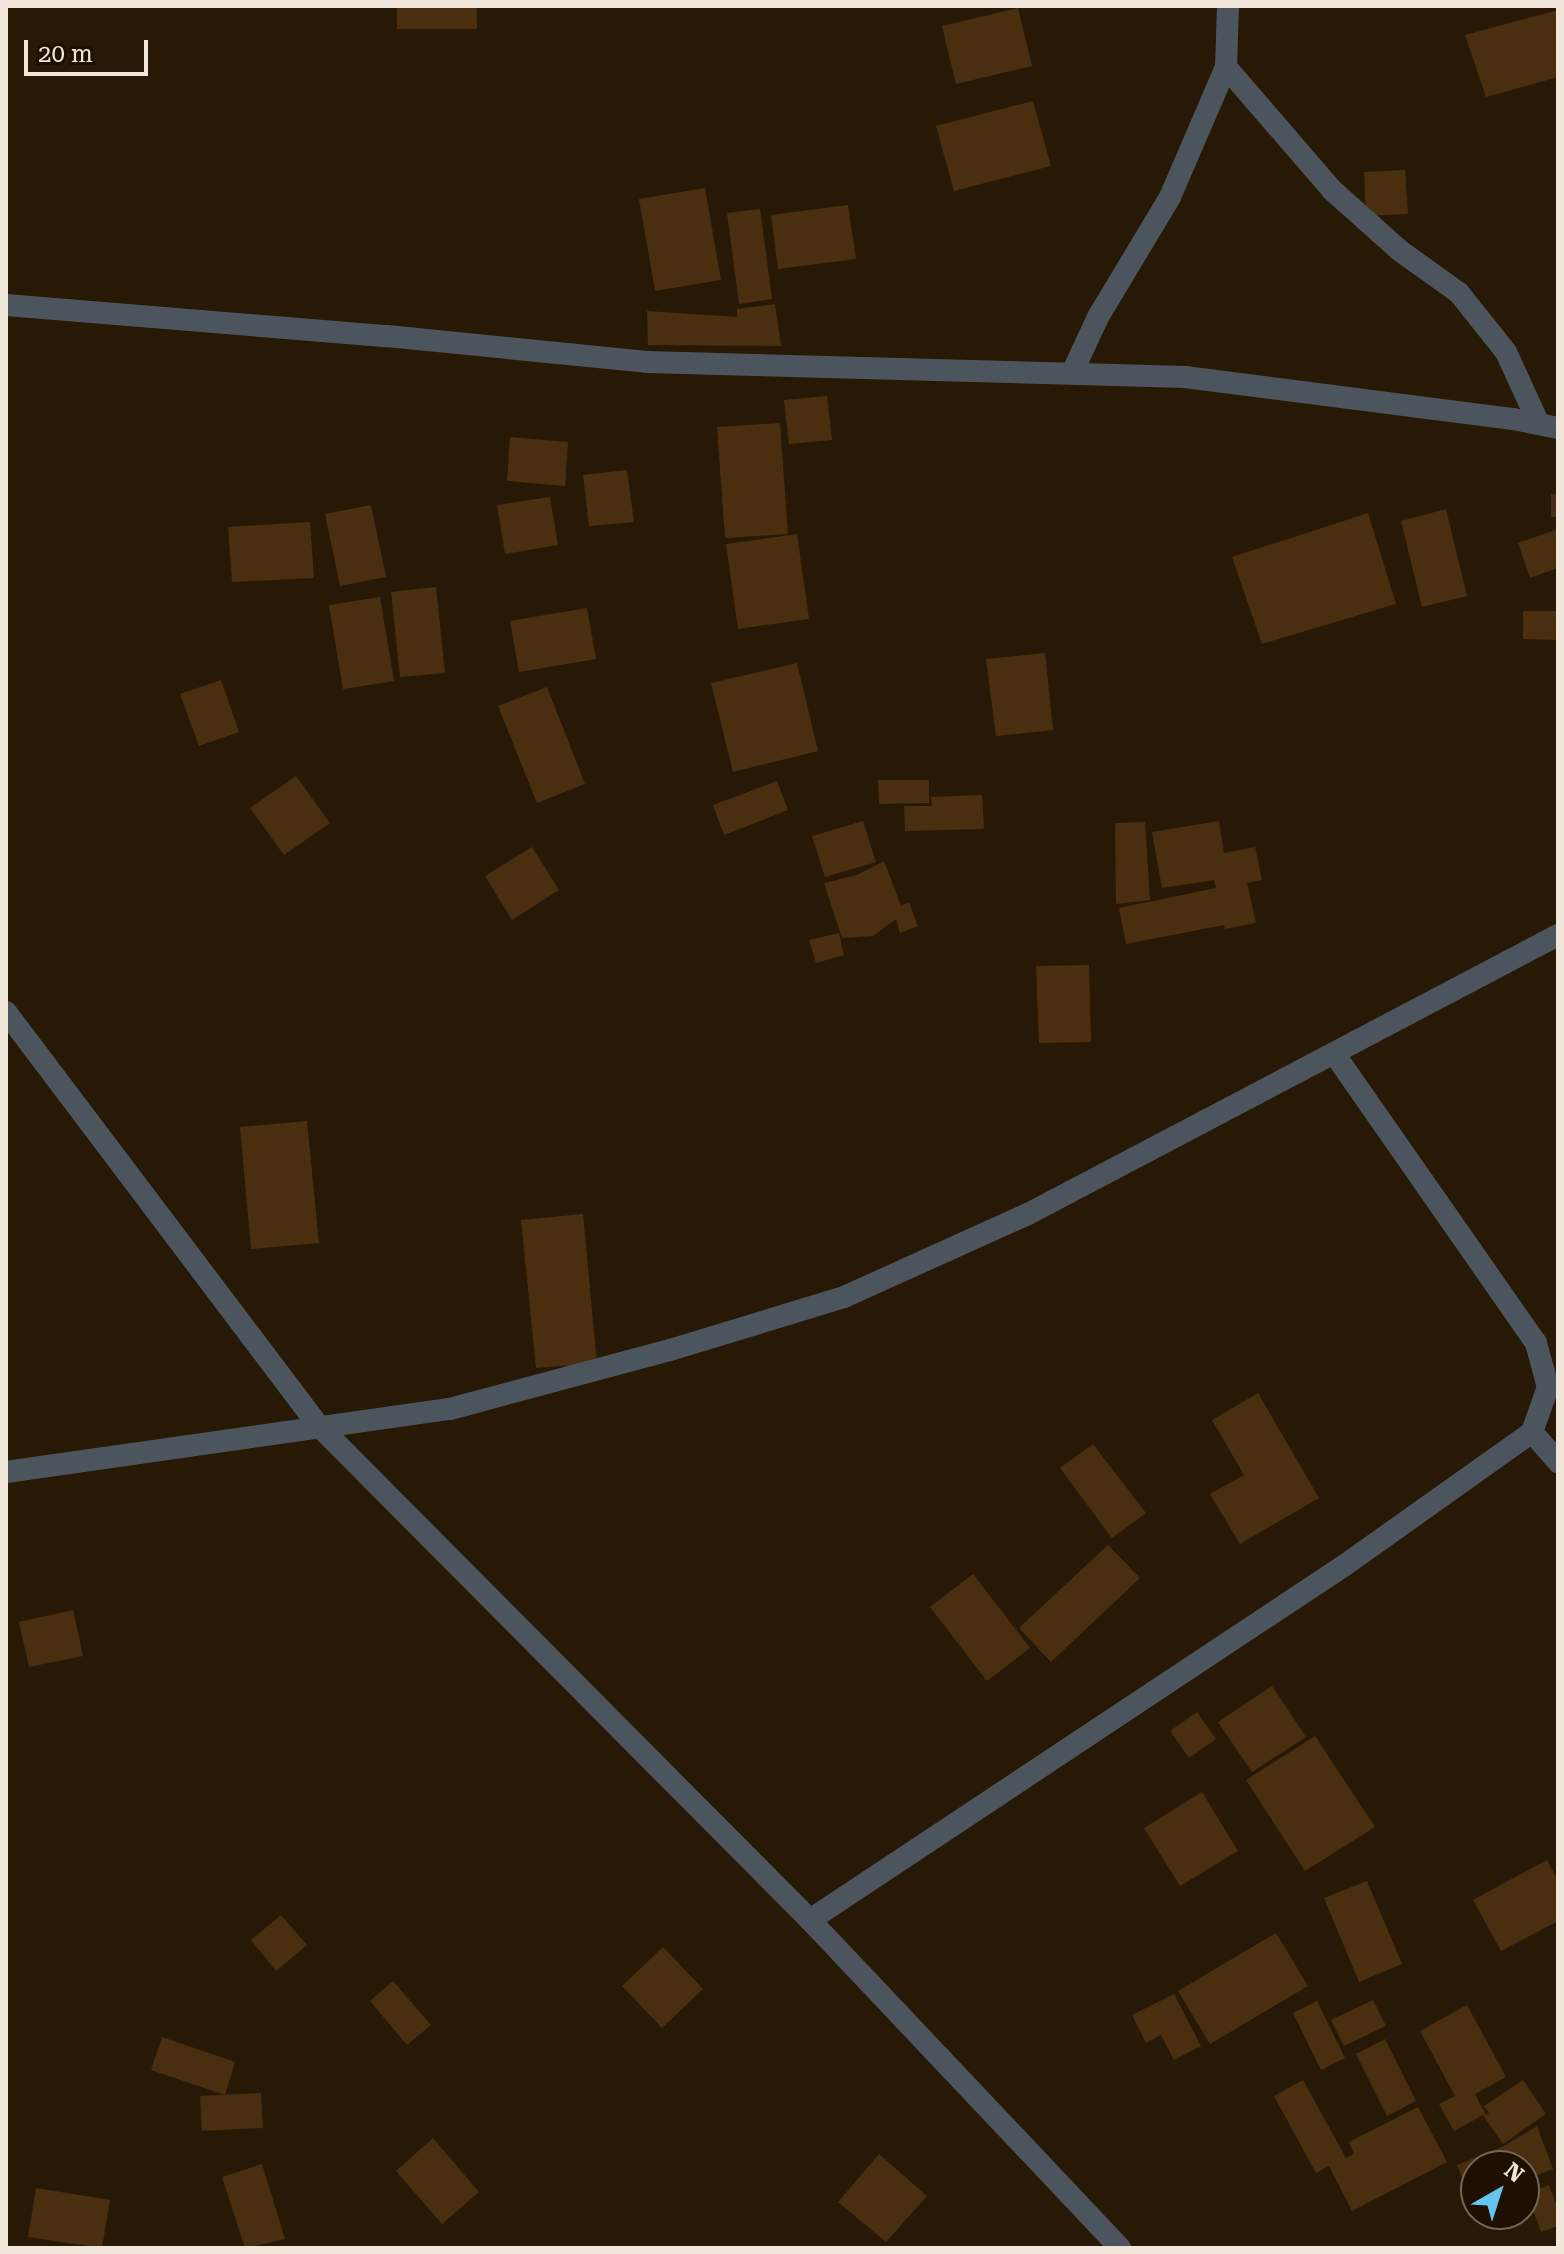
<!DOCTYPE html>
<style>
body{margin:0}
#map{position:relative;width:1564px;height:2254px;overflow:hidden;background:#281906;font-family:"Roboto Serif",serif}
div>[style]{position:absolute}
.building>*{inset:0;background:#492f0f}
.minor>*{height:22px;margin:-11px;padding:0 11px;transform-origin:11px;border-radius:11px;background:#4c555d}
span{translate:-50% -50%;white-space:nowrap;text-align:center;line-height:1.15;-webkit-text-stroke:6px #1f0f00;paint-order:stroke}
.frame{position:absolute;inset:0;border:8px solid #f1e6da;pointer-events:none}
.north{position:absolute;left:1460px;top:2150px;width:80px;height:80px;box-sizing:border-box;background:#1f0f00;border:2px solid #736557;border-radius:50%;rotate:39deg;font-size:22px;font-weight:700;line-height:32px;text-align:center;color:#f1e6da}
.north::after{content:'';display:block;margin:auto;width:28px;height:36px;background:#65c5ee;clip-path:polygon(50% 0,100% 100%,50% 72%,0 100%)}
.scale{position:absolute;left:24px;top:40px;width:124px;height:36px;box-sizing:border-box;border:4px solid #f1e6da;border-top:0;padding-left:10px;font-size:24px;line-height:28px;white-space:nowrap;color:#f1e6da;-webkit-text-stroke:6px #1f0f00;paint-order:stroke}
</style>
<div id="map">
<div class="building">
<i style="clip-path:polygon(397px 6px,477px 6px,477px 29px,397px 29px)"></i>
<i style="clip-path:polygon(1018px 8px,1032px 66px,956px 84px,942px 26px)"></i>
<i style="clip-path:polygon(1558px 10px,1558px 77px,1486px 97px,1465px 35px)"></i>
<i style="clip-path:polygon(1033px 101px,1051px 166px,954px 191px,936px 126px)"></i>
<i style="clip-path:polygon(1405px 170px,1408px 214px,1366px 216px,1364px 172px)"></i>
<i style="clip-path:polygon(705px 188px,721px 280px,655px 291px,639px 199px)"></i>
<i style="clip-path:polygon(848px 205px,856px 259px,778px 269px,771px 215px)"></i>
<i style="clip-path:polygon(760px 209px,772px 299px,739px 304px,727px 213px)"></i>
<i style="clip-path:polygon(775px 304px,781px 346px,648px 345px,647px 311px,737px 317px,737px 309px)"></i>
<i style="clip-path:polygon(827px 396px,832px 440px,789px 444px,784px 400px)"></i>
<i style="clip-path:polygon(780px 423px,788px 534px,725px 538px,717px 427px)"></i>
<i style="clip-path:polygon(510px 437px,568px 442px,565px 486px,507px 481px)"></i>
<i style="clip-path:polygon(627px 470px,634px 522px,589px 526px,583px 475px)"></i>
<i style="clip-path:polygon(1551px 494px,1558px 494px,1558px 517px,1551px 517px)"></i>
<i style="clip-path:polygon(550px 497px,558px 545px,505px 554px,497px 505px)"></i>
<i style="clip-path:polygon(371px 505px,386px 577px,340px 586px,325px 514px)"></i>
<i style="clip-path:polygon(1446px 509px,1467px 596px,1422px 607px,1401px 521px)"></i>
<i style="clip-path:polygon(1368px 513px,1396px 604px,1262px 644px,1232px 557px)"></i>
<i style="clip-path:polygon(310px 522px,314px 578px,232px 582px,228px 527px)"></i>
<i style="clip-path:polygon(1558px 529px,1558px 568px,1530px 578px,1518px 543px)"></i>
<i style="clip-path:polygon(797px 534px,809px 619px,738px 629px,726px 544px)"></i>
<i style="clip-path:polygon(436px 587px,445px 673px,400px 677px,391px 592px)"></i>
<i style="clip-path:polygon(380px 597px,394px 681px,343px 689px,329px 605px)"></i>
<i style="clip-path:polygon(587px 608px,596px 659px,519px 672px,510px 621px)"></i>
<i style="clip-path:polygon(1523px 611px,1558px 611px,1558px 640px,1523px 639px)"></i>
<i style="clip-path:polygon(1045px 653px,1053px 730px,996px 736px,986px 659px)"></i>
<i style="clip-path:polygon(797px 663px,818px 751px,733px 772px,711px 683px)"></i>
<i style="clip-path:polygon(221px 680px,239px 732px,199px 746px,180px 694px)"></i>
<i style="clip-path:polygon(547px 687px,585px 784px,537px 803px,498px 706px)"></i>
<i style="clip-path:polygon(296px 776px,330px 823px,284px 855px,250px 808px)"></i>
<i style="clip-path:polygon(878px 780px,929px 780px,929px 803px,879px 804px)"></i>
<i style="clip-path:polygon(777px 781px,788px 810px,724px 835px,713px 805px)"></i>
<i style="clip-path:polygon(982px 795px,984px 829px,905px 831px,904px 806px,932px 806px,931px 797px)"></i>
<i style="clip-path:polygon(863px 821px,876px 862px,825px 877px,812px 836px)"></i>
<i style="clip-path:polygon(1219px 821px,1224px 853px,1255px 847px,1262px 880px,1247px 883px,1256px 923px,1225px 929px,1224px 925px,1126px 944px,1119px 908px,1216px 888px,1214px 880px,1162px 888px,1152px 832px)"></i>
<i style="clip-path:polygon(1145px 822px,1150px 900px,1116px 904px,1115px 823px)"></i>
<i style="clip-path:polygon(532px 847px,559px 890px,512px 920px,485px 876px)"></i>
<i style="clip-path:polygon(884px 861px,901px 906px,909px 902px,918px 926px,900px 933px,896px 919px,873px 936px,842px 938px,824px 883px,857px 875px)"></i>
<i style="clip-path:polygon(839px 933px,844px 955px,816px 963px,809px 940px)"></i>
<i style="clip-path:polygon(1089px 965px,1091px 1042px,1039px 1043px,1036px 966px)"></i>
<i style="clip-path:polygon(307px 1121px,319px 1243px,251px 1249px,240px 1127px)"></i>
<i style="clip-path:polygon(583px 1214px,597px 1363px,536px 1368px,521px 1220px)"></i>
<i style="clip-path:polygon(1258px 1393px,1319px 1498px,1240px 1544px,1210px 1494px,1244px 1475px,1212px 1420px)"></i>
<i style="clip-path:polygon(1093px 1444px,1146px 1513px,1112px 1538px,1060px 1468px)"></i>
<i style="clip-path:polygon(1108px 1545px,1140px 1578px,1051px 1662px,1019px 1628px)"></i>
<i style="clip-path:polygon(973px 1574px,1030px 1648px,987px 1681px,930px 1607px)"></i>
<i style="clip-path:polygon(73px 1610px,83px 1656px,29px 1667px,19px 1622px)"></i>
<i style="clip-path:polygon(1272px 1686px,1306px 1737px,1252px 1772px,1218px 1722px)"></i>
<i style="clip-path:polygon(1197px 1712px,1216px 1739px,1189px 1758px,1170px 1731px)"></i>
<i style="clip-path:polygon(1315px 1736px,1375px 1827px,1305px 1871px,1246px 1780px)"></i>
<i style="clip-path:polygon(1202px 1792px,1238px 1851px,1180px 1886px,1144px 1828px)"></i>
<i style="clip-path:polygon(1547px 1860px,1558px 1881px,1558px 1921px,1501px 1951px,1473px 1900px)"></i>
<i style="clip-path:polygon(1367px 1881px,1402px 1964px,1359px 1982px,1324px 1898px)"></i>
<i style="clip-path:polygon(281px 1915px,307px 1945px,276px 1971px,251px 1940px)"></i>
<i style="clip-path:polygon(1276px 1933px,1308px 1986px,1210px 2044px,1178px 1991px)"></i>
<i style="clip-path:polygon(663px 1947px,703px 1989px,662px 2028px,622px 1986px)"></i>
<i style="clip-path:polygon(393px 1981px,431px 2025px,407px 2045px,370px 2001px)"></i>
<i style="clip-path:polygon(1174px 1994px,1201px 2046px,1174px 2060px,1161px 2035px,1146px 2043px,1132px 2015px)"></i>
<i style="clip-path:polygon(1373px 2000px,1386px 2026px,1344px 2046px,1331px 2020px)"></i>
<i style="clip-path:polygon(1317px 2001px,1345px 2058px,1321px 2070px,1293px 2013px)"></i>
<i style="clip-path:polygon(1467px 2005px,1506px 2077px,1475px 2094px,1486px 2115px,1489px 2113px,1484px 2106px,1523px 2080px,1546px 2114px,1503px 2144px,1483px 2115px,1454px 2131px,1439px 2104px,1455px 2096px,1420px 2031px)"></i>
<i style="clip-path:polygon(162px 2037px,235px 2062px,225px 2095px,151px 2070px)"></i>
<i style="clip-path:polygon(1385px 2039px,1416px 2101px,1387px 2116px,1356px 2054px)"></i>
<i style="clip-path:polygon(1303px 2080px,1346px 2158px,1354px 2154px,1349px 2142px,1418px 2107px,1447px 2162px,1352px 2211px,1329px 2166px,1316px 2173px,1274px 2096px)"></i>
<i style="clip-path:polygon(261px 2093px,263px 2128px,202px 2131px,200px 2096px)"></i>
<i style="clip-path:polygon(1537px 2126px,1553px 2169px,1524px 2180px,1524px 2166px,1476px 2166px,1476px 2196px,1471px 2198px,1457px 2165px,1504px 2146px)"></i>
<i style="clip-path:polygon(433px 2138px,479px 2192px,442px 2224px,396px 2171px)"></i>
<i style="clip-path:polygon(879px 2154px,927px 2196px,886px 2242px,838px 2202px)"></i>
<i style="clip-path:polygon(262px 2164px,285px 2239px,245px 2248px,222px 2177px)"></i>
<i style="clip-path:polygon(1549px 2185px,1558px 2209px,1558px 2226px,1541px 2232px,1527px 2194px)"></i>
<i style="clip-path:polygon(36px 2188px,110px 2200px,102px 2248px,28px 2237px)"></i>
</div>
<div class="minor">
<i style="left:1226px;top:67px;width:162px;rotate:49.2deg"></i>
<i style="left:1332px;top:190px;width:90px;rotate:41.8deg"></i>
<i style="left:1399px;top:250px;width:74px;rotate:35.6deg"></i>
<i style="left:1459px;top:293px;width:75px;rotate:51.5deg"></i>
<i style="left:1506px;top:352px;width:79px;rotate:65.4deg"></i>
<i style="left:6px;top:305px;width:382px;rotate:4.7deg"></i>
<i style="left:387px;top:336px;width:261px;rotate:5.7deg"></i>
<i style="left:647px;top:362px;width:538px;rotate:1.6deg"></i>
<i style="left:1185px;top:377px;width:331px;rotate:7.3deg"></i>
<i style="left:1513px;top:419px;width:46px;rotate:11.3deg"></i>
<i style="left:1072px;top:373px;width:62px;rotate:-65.1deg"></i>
<i style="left:1098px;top:317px;width:140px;rotate:-59deg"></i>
<i style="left:1170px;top:197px;width:142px;rotate:-66.7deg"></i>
<i style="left:1226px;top:67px;width:61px;rotate:-88.1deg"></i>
<i style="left:6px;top:1012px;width:518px;rotate:52.93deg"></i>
<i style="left:318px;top:1425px;width:698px;rotate:45.17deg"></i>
<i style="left:810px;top:1920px;width:451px;rotate:46.6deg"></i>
<i style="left:1532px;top:1432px;width:40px;rotate:49deg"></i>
<i style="left:6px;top:1472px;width:448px;rotate:-8.1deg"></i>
<i style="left:450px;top:1409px;width:228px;rotate:-15deg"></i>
<i style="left:670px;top:1350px;width:182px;rotate:-16.9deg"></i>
<i style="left:844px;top:1297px;width:202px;rotate:-24.3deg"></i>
<i style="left:1028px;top:1214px;width:599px;rotate:-27.76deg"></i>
<i style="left:810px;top:1920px;width:642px;rotate:-33.57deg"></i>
<i style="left:1345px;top:1565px;width:229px;rotate:-35.4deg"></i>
<i style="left:1532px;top:1432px;width:48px;rotate:-70.4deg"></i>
<i style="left:1548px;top:1387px;width:46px;rotate:-105.3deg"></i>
<i style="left:1536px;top:1343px;width:353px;rotate:-124.9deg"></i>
</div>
<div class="frame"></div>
<div class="north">N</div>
<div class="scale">20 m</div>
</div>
